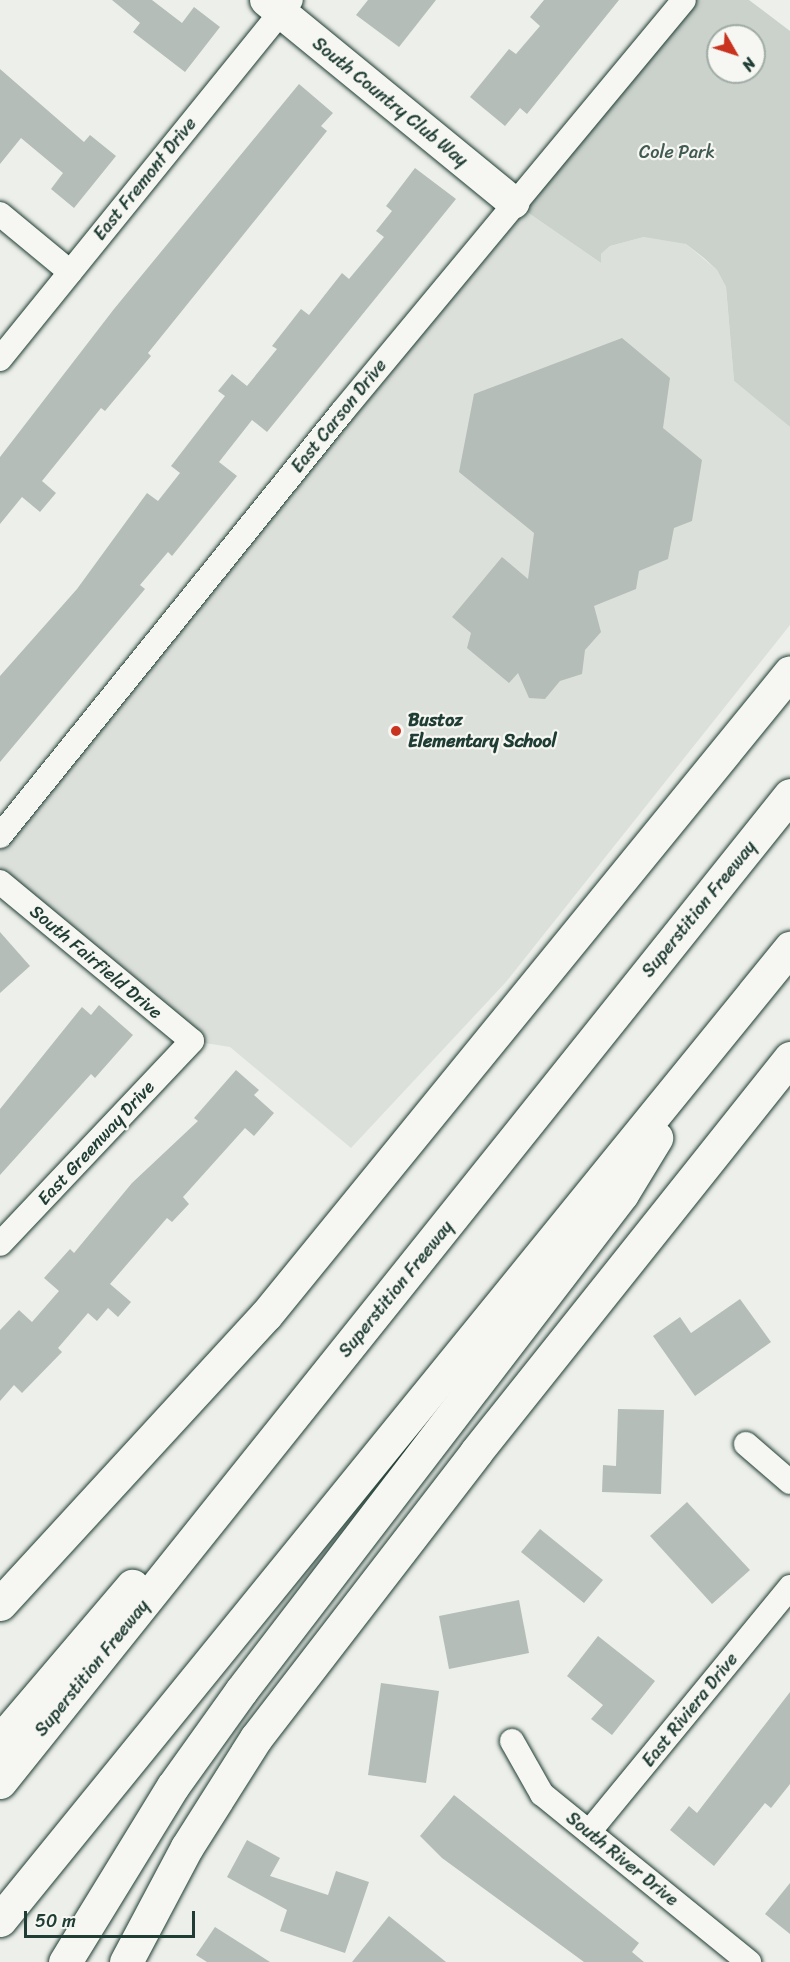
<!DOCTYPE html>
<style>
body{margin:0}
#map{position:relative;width:790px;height:1962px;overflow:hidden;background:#edefea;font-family:Sriracha,sans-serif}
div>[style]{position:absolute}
.built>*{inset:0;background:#dce0db}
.green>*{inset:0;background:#cbd2cc}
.building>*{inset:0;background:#b4bdb8}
.roads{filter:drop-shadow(0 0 2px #1f3d34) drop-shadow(0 0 2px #1f3d34)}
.minor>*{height:24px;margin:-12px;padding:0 12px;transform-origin:12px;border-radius:12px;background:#f6f6f2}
.tertiary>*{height:32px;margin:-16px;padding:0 16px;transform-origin:16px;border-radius:16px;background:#f6f6f2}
.motorway>*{height:33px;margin:-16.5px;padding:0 16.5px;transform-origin:16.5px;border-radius:16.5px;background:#f6f6f2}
.dots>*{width:16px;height:16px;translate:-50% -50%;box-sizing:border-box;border:3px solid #f6f6f2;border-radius:50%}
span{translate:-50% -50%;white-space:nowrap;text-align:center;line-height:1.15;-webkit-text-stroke:4.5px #f6f6f2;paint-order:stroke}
.street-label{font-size:18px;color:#1f3d34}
.park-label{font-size:18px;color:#415b52}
.poi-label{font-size:18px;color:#1f3d34;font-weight:700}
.left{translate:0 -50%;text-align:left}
.north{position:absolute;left:706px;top:24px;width:60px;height:60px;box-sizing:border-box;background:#f6f6f2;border:2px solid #a0aca6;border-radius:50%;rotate:129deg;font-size:16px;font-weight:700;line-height:24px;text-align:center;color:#1f3d34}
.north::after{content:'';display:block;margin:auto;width:21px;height:27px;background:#c8321e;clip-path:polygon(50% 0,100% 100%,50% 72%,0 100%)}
.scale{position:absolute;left:24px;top:1911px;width:171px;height:27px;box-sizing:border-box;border:3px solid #1f3d34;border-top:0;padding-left:8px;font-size:18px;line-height:21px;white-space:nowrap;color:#1f3d34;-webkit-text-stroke:4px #f6f6f2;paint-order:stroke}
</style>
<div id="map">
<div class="built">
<i style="clip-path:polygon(514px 203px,601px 263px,601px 254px,610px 246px,644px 237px,667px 237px,686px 244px,717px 270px,726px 287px,734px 381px,790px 427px,790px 625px,506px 982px,351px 1148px,230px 1047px,192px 1041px,0 882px,0 836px)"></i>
</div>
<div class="green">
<i style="clip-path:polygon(evenodd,684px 0,749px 0,790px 31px,790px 427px,734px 381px,726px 287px,717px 270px,704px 258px,686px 244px,644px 237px,610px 246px,601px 254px,601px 263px,514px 203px,684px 0,718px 36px,754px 36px,754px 72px,718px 72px,718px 36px)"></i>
</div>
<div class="building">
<i style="clip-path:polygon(112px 0,152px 0,182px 23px,194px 7px,220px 27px,185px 72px,133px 32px,140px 23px)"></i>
<i style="clip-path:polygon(368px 0,436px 0,399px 47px,356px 15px)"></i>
<i style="clip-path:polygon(544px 0,619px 0,527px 114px,520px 108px,505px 126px,470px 97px,509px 49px,516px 54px,540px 26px,530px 17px)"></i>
<i style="clip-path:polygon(0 69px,84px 142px,90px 135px,116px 156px,74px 208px,51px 189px,63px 173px,21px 138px,0 164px)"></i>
<i style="clip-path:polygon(299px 84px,333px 113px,321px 126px,327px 131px,148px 353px,151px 356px,105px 411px,101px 408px,42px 481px,56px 493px,40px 512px,22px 497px,0 524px,0 457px,114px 309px)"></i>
<i style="clip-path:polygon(415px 168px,456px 199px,267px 432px,252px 420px,219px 462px,237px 476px,172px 556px,168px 552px,140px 585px,145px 589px,0 762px,0 676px,77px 589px,147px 493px,158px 501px,180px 473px,171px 466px,225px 396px,218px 391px,232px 374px,247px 386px,277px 349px,272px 346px,301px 309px,309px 315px,342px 273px,349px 279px,384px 237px,376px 231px,392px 211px,386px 206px)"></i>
<i style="clip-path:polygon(622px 338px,670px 378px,663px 428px,702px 460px,692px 521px,674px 528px,668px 559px,639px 571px,636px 589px,594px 606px,601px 632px,585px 650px,582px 674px,560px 681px,545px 699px,529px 698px,518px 673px,509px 683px,467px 648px,471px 633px,452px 617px,502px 557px,528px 579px,534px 533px,459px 472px,474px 394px)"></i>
<i style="clip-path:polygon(0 932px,30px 966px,0 993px)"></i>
<i style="clip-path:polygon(99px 1005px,133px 1035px,95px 1078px,91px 1074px,0 1175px,0 1109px,82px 1007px,91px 1015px)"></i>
<i style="clip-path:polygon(236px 1070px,259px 1090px,254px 1095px,274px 1113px,254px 1136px,245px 1128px,183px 1197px,189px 1204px,172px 1222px,167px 1218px,110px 1284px,131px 1302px,118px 1317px,108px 1308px,97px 1321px,88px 1313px,58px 1348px,62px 1352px,22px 1393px,14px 1385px,0 1401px,0 1330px,19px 1310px,32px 1322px,59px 1291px,44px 1278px,70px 1249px,74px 1253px,132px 1183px,198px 1121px,194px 1118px)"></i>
<i style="clip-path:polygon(740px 1299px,771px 1342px,695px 1396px,653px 1336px,680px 1317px,691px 1333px)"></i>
<i style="clip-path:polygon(618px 1409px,664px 1410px,661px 1494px,602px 1492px,603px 1465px,616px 1466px)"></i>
<i style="clip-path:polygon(687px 1502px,750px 1570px,712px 1604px,650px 1536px)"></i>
<i style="clip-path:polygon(540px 1529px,603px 1580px,584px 1603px,521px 1552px)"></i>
<i style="clip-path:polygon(519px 1600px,529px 1653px,449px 1669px,439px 1616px)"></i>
<i style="clip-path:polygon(598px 1636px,655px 1681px,612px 1735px,591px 1719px,603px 1705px,567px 1676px)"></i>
<i style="clip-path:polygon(381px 1683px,439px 1691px,426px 1783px,368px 1775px)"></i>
<i style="clip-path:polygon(790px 1692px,790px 1784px,771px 1808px,765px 1803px,714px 1866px,670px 1830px,689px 1806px,697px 1813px)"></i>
<i style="clip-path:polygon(454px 1795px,639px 1943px,632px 1952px,644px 1962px,584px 1962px,442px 1858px,420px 1836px)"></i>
<i style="clip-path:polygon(247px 1840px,280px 1858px,270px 1876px,328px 1895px,336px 1871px,369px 1882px,345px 1953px,280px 1931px,287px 1910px,227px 1877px)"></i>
<i style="clip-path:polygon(790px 1883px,790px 1934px,765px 1914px)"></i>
<i style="clip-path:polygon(389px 1916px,446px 1962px,352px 1962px)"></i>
<i style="clip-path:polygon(215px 1927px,270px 1962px,207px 1962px,196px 1955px)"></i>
</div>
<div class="roads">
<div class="minor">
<i style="left:0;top:214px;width:91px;rotate:39.6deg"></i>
<i style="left:0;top:359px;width:462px;rotate:-51deg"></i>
<i style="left:0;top:836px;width:545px;rotate:-51.11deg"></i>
<i style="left:342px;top:412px;width:535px;rotate:-50.3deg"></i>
<i style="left:0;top:882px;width:249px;rotate:39.6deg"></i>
<i style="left:192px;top:1041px;width:279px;rotate:133.4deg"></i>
<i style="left:746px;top:1444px;width:58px;rotate:40.8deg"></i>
<i style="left:512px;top:1741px;width:61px;rotate:60.5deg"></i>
<i style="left:542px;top:1794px;width:267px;rotate:39.1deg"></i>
<i style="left:589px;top:1832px;width:317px;rotate:-50.6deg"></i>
</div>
<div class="tertiary">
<i style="left:266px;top:0;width:320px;rotate:39.3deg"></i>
</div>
<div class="motorway">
<i style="left:0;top:1604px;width:393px;rotate:-47.4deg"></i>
<i style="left:266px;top:1315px;width:829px;rotate:-50.82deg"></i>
<i style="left:0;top:1741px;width:204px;rotate:-49.6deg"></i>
<i style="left:0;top:1782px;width:1264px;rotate:-51.33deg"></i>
<i style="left:0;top:1920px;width:1253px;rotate:-50.9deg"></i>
<i style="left:65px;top:1962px;width:206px;rotate:-58.5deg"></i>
<i style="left:173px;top:1786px;width:117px;rotate:-54.4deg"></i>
<i style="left:241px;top:1691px;width:626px;rotate:-52.53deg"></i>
<i style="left:622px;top:1194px;width:66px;rotate:-58.7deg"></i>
<i style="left:126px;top:1962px;width:130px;rotate:-62.1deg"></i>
<i style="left:187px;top:1847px;width:129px;rotate:-57.7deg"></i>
<i style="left:256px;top:1738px;width:361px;rotate:-52.4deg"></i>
<i style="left:476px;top:1452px;width:504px;rotate:-51.45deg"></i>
</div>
</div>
<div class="dots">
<i style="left:396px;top:731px;background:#c8321e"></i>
</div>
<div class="street-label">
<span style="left:390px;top:102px;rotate:39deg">South Country Club Way</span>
<span style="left:145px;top:179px;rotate:-51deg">East Fremont Drive</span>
<span style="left:339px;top:416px;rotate:-51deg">East Carson Drive</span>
<span style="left:699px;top:909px;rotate:-51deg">Superstition Freeway</span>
<span style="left:96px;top:962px;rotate:40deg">South Fairfield Drive</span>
<span style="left:96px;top:1143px;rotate:-47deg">East Greenway Drive</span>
<span style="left:396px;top:1289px;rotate:-51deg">Superstition Freeway</span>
<span style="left:92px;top:1668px;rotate:-51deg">Superstition Freeway</span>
<span style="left:690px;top:1710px;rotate:-51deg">East Riviera Drive</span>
<span style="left:622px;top:1859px;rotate:39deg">South River Drive</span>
</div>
<div class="park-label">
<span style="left:677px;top:152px">Cole Park</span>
</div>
<div class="poi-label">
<span class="left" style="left:408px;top:731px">Bustoz<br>Elementary School</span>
</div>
<div class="north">N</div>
<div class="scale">50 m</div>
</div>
